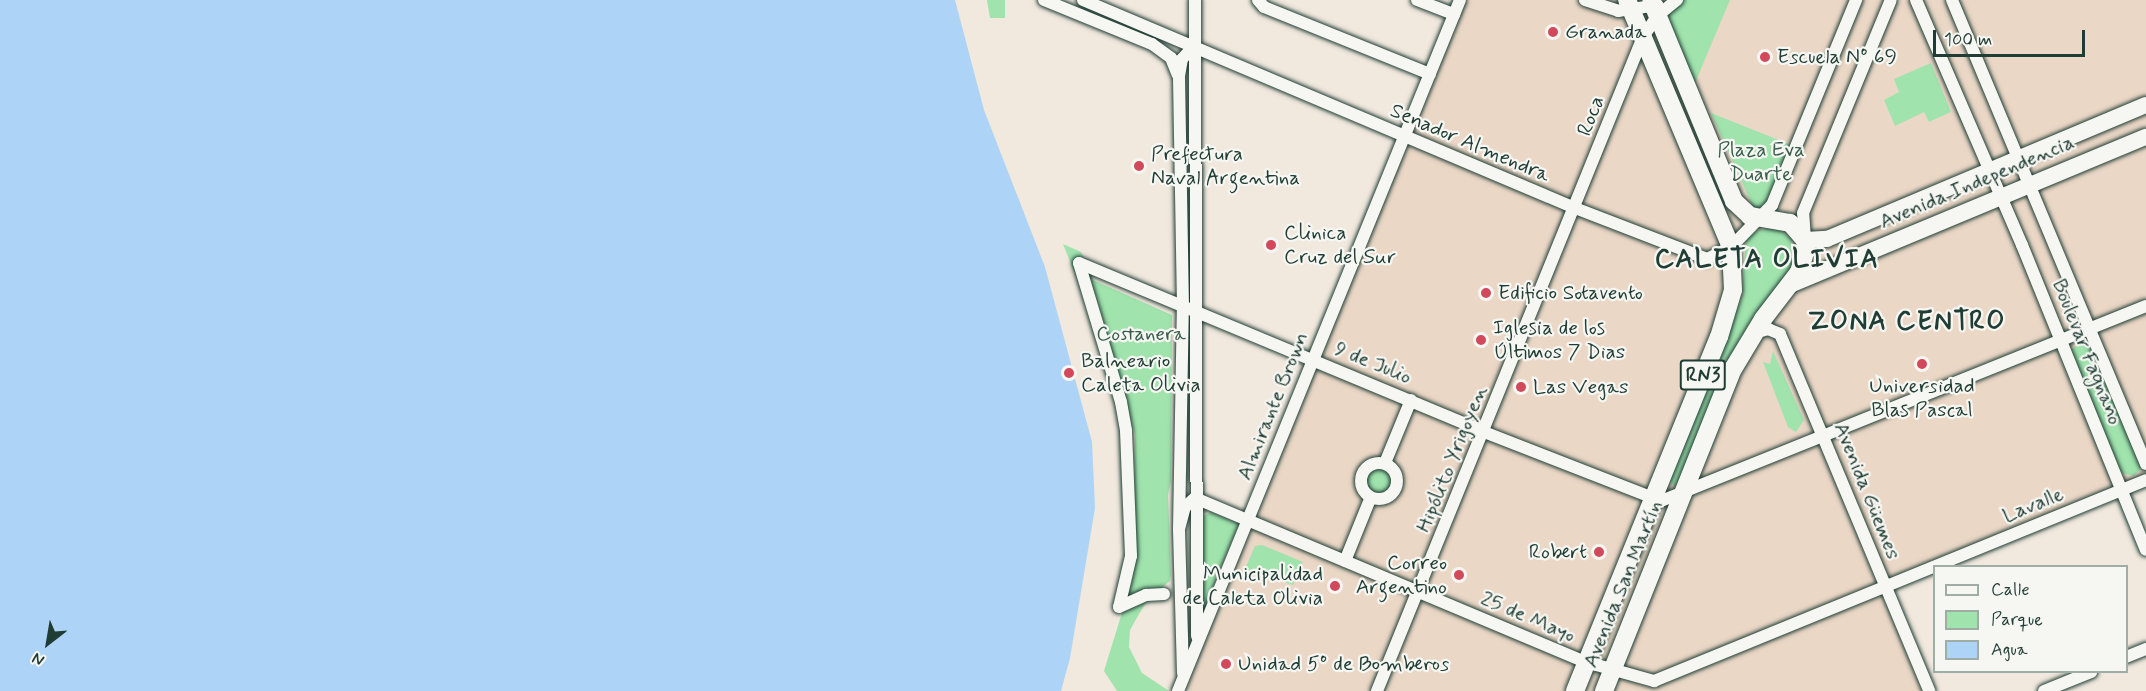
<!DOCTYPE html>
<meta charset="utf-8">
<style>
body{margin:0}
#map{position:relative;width:2146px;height:691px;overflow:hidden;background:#f1e8de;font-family:Mynerve,sans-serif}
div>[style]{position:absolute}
.built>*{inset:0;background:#ebd7c6}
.green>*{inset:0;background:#a0e3ad}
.round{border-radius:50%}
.water>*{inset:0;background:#add4f6}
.roads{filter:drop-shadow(0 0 2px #1f3d34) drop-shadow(0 0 2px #1f3d34)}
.minor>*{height:12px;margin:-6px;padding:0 6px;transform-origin:6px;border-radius:6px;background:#f6f6f2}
.minor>.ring{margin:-6px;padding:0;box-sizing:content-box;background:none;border:12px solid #f6f6f2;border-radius:50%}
.major>*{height:16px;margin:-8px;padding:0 8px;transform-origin:8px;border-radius:8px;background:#f6f6f2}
.highway>*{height:18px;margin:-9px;padding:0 9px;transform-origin:9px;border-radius:9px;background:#f6f6f2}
.dots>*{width:16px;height:16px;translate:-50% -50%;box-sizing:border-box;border:3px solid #f6f6f2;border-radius:50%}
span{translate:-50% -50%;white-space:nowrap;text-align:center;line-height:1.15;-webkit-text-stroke:4.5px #f6f6f2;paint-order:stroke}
.shield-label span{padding:2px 4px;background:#f6f6f2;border:2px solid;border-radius:4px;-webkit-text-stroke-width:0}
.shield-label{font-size:20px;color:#1f3d34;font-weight:700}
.poi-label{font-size:21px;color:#1f3d34}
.left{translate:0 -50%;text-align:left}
.right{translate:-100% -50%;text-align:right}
.street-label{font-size:21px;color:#1f3d34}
.park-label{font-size:21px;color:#395e4c}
.district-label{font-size:27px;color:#1f3d34;font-weight:700;letter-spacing:1.5px}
.legend{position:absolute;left:1933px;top:565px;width:195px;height:108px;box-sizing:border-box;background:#f6f6f2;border:2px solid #a0aca6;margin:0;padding:8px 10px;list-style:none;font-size:18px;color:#1f3d34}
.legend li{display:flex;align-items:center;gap:12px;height:30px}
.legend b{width:30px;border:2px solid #a0aca6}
.north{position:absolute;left:18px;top:613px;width:60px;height:60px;-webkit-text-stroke:4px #f6f6f2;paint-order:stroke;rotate:211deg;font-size:16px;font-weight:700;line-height:24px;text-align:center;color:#1f3d34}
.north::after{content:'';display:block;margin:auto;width:21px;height:27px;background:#1f3d34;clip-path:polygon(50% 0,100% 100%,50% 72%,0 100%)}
.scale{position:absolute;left:1933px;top:30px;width:152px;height:27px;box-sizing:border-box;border:3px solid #1f3d34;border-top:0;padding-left:8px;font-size:18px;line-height:21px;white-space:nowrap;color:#1f3d34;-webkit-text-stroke:4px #f6f6f2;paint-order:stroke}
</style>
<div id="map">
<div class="built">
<i style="clip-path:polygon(1460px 0,2146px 0,2146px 480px,1886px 587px,1929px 691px,1191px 691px,1180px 687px)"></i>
</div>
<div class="green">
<i style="clip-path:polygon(987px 0,1005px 0,1005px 18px,990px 18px)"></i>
<i style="clip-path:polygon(1677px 0,1730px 0,1692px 90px,1657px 16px)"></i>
<i style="clip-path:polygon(1931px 63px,1951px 112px,1929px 122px,1924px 112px,1895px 126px,1884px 100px,1899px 92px,1894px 79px)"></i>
<i style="clip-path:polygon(1711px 113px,1796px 147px,1772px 205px,1758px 218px)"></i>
<i style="clip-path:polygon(1776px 227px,1792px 239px,1795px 262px,1737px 344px,1681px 483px,1674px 486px,1669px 479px,1742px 298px,1746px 239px,1758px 230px)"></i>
<i style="clip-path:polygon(1063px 244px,1081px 252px,1093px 280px,1172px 315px,1171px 481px,1168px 495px,1171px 575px,1170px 581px,1149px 598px,1139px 614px,1130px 630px,1129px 647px,1142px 673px,1169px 691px,1117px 691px,1104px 671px,1133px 577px,1135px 435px,1096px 295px,1082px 291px)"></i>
<i style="clip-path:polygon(2083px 341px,2093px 351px,2140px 461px,2141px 469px,2134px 476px,2121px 473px,2071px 350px)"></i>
<i style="clip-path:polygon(1773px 351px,1804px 420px,1796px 432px,1788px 427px,1763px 362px,1770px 364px)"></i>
<i class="round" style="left:1367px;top:469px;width:24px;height:24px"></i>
<i style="clip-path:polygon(1211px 512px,1239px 524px,1202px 613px,1202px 517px)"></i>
<i style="clip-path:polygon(1262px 545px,1303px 562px,1293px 585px,1245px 569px,1255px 546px)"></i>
</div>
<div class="water">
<i style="clip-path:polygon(0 0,955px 0,984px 110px,1045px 267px,1092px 442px,1095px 508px,1070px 658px,1061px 691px,0 691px)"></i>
</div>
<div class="roads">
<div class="minor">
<i style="left:1044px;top:0;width:117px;rotate:22.2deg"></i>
<i style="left:1152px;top:44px;width:24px;rotate:36deg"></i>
<i style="left:1171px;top:58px;width:18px;rotate:68deg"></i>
<i style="left:1083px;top:0;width:534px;rotate:22.92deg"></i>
<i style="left:1575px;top:208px;width:142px;rotate:21.1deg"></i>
<i style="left:1707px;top:259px;width:27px;rotate:-27deg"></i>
<i style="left:1731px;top:247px;width:59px;rotate:-45.7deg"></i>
<i style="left:1772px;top:205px;width:222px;rotate:-67.7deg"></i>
<i style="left:1195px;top:0;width:636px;rotate:89.82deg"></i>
<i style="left:1258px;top:0;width:9px;rotate:49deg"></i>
<i style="left:1264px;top:7px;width:179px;rotate:22deg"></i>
<i style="left:1417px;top:0;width:40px;rotate:21deg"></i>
<i style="left:1585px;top:0;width:35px;rotate:18deg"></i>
<i style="left:1618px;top:11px;width:40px;rotate:-8.5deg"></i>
<i style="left:1916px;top:0;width:267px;rotate:66.6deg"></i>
<i style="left:2022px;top:245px;width:329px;rotate:67.9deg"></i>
<i style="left:1952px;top:0;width:503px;rotate:67.31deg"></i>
<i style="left:1805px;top:239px;width:26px;rotate:-94deg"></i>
<i style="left:1803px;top:213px;width:230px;rotate:-67.6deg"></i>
<i style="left:1079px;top:263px;width:439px;rotate:22.6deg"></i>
<i style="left:1484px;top:432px;width:190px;rotate:21.3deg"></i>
<i style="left:1661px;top:501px;width:523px;rotate:-21.9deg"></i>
<i style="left:1079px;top:263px;width:145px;rotate:73.2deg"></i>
<i style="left:1121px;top:402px;width:29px;rotate:80deg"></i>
<i style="left:1126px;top:431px;width:125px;rotate:87.7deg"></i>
<i style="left:1131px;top:556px;width:52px;rotate:103.2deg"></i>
<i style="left:1754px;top:333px;width:15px;rotate:-16deg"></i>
<i style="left:1768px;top:329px;width:13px;rotate:23deg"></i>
<i style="left:1780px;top:334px;width:387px;rotate:67.3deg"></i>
<i style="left:1385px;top:463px;width:68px;rotate:-67.6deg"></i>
<i class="ring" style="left:1361px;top:463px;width:24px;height:24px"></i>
<i style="left:1179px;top:529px;width:23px;rotate:-75deg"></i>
<i style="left:1185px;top:507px;width:13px;rotate:-42deg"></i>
<i style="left:1195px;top:498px;width:424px;rotate:22.8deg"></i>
<i style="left:1586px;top:662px;width:71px;rotate:15.6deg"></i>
<i style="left:1654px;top:681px;width:531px;rotate:-22.22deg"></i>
<i style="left:1345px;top:561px;width:67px;rotate:-68deg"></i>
<i style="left:1119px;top:607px;width:30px;rotate:-24deg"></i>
<i style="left:1146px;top:595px;width:18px;rotate:-3deg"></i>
<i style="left:2126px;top:657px;width:22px;rotate:-22deg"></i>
<i style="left:1183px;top:673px;width:144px;rotate:-91.6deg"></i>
<i style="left:1179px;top:529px;width:222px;rotate:-89deg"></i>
<i style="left:1183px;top:307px;width:231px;rotate:-91deg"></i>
<i style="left:1179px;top:76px;width:17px;rotate:-80deg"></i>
<i style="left:1182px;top:59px;width:19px;rotate:-47deg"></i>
<i style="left:1178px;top:691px;width:746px;rotate:-67.8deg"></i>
<i style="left:1377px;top:691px;width:706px;rotate:-67.87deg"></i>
<i style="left:1643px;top:37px;width:25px;rotate:-56deg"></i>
<i style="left:1657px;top:16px;width:26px;rotate:-39deg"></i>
<i style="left:2044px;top:691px;width:51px;rotate:-22deg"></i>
</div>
<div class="major">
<i style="left:1805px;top:240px;width:22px;rotate:-3deg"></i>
<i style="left:1827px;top:239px;width:346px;rotate:-22.8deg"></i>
<i style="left:1792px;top:284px;width:383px;rotate:-22.6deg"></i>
</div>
<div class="highway">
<i style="left:1575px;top:691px;width:382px;rotate:-67.9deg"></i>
<i style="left:1719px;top:337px;width:49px;rotate:-73.4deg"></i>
<i style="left:1733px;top:290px;width:43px;rotate:-92.7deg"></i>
<i style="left:1731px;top:247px;width:268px;rotate:-112.8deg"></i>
<i style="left:1604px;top:691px;width:347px;rotate:-68.2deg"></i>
<i style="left:1733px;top:369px;width:58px;rotate:-59deg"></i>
<i style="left:1763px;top:319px;width:59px;rotate:-52.5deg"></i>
<i style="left:1799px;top:272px;width:24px;rotate:-73deg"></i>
<i style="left:1806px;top:249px;width:9px;rotate:-96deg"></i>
<i style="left:1805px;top:240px;width:23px;rotate:-131deg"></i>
<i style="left:1790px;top:223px;width:41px;rotate:-170.1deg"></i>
<i style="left:1750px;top:216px;width:22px;rotate:-137deg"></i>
<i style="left:1734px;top:201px;width:217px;rotate:-112.4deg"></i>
</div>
</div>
<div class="dots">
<i style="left:1553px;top:32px;background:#d1495b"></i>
<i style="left:1765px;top:57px;background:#d1495b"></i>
<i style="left:1139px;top:166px;background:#d1495b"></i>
<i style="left:1271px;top:245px;background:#d1495b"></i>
<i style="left:1486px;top:293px;background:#d1495b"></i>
<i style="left:1481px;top:340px;background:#d1495b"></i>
<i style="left:1922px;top:364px;background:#d1495b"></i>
<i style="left:1069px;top:373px;background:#d1495b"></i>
<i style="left:1521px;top:387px;background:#d1495b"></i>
<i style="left:1599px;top:552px;background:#d1495b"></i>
<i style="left:1459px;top:575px;background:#d1495b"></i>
<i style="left:1335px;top:586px;background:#d1495b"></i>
<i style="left:1226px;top:664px;background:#d1495b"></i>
</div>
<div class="shield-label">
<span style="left:1703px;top:375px">RN3</span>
</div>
<div class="poi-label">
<span class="left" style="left:1565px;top:32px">Granada</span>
<span class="left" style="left:1777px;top:57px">Escuela Nº 69</span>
<span class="left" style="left:1151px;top:166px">Prefectura<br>Naval Argentina</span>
<span class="left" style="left:1284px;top:245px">Clinica<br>Cruz del Sur</span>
<span class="left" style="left:1498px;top:293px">Edificio Sotavento</span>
<span class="left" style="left:1493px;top:340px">Iglesia de los<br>Últimos 7 Dias</span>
<span class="left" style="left:1081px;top:373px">Balneario<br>Caleta Olivia</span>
<span style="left:1922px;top:398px">Universidad<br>Blas Pascal</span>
<span class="left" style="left:1533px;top:387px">Las Vegas</span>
<span class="right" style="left:1587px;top:552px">Robert</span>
<span class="right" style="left:1447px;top:575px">Correo<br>Argentino</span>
<span class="right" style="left:1323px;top:586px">Municipalidad<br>de Caleta Olivia</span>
<span class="left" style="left:1238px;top:664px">Unidad 5º de Bomberos</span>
</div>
<div class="street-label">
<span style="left:1591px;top:116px;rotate:-69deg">Roca</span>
<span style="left:1470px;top:143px;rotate:23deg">Senador Almendra</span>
<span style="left:1977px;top:182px;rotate:-23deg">Avenida Independencia</span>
<span style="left:2087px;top:352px;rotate:68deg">Boulevar Fagnano</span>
<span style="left:1373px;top:363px;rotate:22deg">9 de Julio</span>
<span style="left:1273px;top:406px;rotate:-68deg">Almirante Brown</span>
<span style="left:1452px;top:459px;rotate:-68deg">Hipólito Yrigoyen</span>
<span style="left:1867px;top:491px;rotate:68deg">Avenida Güemes</span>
<span style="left:2033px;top:505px;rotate:-22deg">Lavalle</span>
<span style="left:1623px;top:584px;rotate:-68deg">Avenida San Martín</span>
<span style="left:1528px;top:617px;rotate:23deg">25 de Mayo</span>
</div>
<div class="park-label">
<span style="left:1761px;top:162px">Plaza Eva<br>Duarte</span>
<span style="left:1141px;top:334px">Costanera</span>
</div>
<div class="district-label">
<span style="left:1767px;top:260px">CALETA OLIVIA</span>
<span style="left:1907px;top:322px">ZONA CENTRO</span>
</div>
<ul class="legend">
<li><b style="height:8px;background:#f6f6f2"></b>Calle</li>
<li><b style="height:16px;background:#a0e3ad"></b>Parque</li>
<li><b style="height:16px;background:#add4f6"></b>Agua</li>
</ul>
<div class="north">N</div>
<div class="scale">100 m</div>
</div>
